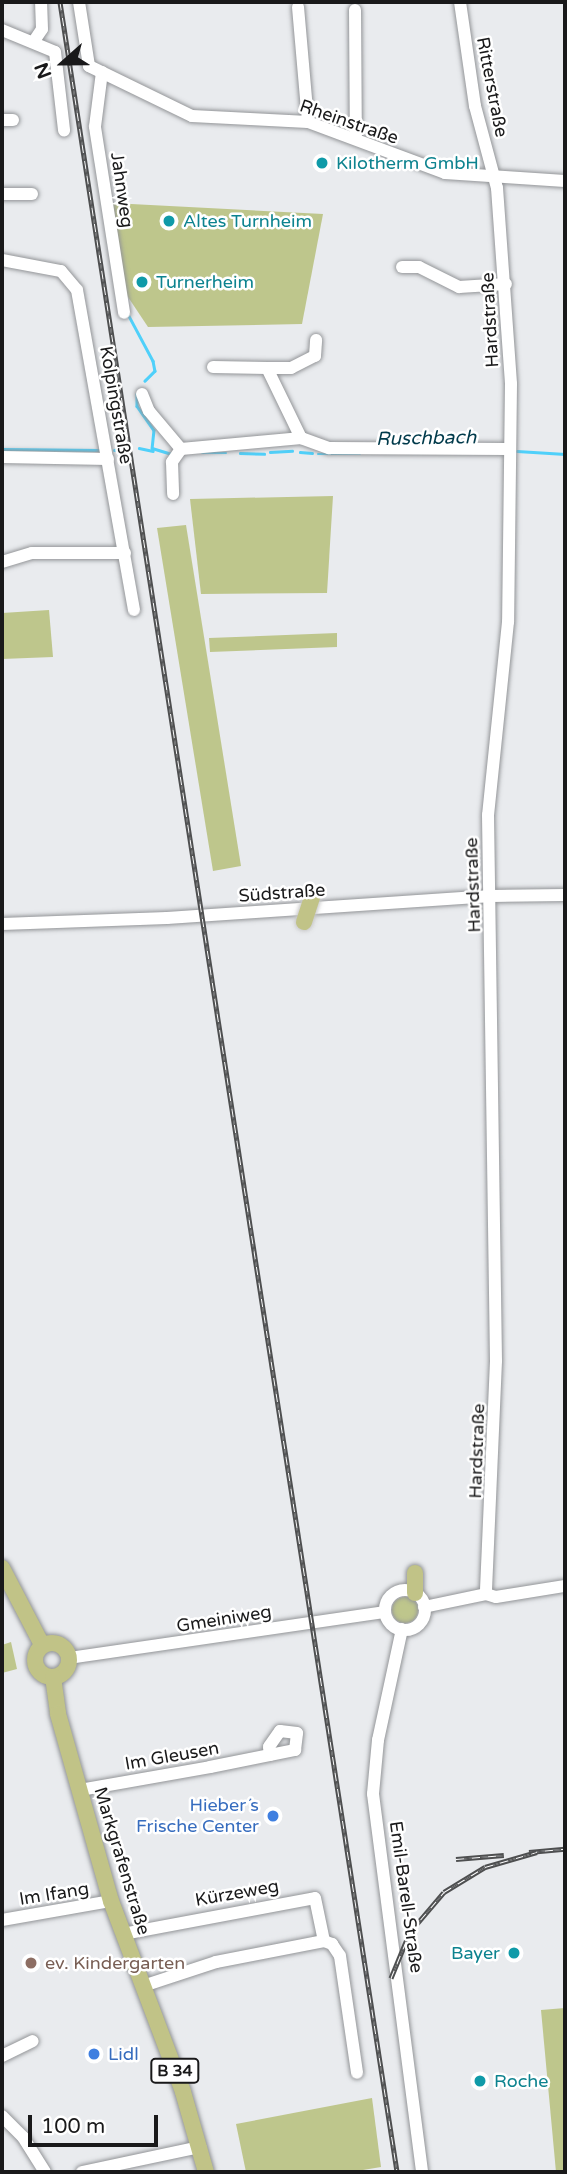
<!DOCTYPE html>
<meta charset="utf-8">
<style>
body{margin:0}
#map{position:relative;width:567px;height:2174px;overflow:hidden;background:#e9ebee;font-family:"Varela Round",sans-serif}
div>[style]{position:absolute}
.green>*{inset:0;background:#bec68c}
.round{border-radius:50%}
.stream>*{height:2.5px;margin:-1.25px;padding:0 1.25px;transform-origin:1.25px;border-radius:1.25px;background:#4fd0fa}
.roads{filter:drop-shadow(0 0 2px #939598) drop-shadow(0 0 2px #939598)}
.minor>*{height:12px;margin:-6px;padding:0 6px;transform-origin:6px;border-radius:6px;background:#fff}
.minor>.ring{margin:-6px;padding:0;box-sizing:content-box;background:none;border:12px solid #fff;border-radius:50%}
.major>*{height:16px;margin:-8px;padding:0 8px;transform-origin:8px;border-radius:8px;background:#c1c387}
.major>.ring{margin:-8px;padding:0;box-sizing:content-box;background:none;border:16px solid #c1c387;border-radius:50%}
.rail>*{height:5px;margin-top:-2.5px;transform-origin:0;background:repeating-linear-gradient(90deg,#fff 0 8px,#4e4f50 0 16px);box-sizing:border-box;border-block:2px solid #4e4f50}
.bridges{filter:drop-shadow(0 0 2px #c8c8c8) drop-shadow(0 0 2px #c8c8c8)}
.major-bridge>*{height:16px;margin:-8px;padding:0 8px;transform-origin:8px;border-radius:8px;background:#c1c387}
.dots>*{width:19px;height:19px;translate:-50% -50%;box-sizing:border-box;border:4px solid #fff;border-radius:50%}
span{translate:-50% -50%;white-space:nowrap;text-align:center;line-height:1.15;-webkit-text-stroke:5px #fff;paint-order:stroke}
.shield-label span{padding:2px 5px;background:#fff;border:2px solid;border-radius:5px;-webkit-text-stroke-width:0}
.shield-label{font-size:16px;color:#19191a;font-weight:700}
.street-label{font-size:18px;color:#19191a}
.culture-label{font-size:18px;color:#0d838f}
.left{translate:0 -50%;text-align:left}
.right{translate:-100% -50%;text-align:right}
.shop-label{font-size:18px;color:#366cbe}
.education-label{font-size:18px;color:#785e54}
.water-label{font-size:19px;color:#003a4b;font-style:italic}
.frame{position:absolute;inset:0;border:4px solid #19191a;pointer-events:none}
.north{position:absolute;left:28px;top:28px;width:70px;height:70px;-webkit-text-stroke:5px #fff;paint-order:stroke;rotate:249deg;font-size:19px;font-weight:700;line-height:28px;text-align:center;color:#19191a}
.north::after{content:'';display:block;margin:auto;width:24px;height:32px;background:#19191a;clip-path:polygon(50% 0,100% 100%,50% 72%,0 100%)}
.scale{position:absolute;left:28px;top:2115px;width:130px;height:32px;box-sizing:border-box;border:4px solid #19191a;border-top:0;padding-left:9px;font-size:21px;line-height:24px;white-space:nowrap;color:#19191a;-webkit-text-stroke:5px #fff;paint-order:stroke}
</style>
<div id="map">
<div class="green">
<i style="clip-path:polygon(112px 203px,323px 214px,302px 324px,148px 327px,126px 294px)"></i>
<i style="clip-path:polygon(333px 496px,327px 593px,201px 594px,190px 499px)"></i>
<i style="clip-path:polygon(186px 525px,241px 866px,213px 871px,157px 528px)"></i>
<i style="clip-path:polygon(49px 610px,53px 657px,2px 659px,2px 613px)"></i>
<i style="clip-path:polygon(337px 633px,337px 647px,210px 652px,209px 638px)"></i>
<i class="round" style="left:392px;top:1597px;width:26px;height:26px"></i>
<i style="clip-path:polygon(11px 1642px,17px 1669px,2px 1673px,2px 1645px)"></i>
<i style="clip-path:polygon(565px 2008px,565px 2172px,556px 2172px,541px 2010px)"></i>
<i style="clip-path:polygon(372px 2098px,381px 2167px,351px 2172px,246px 2172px,236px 2124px)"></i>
</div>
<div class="stream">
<i style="left:129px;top:316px;width:51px;rotate:61.9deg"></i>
<i style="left:153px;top:361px;width:10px;rotate:79deg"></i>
<i style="left:155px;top:371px;width:14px;rotate:135deg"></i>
<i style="left:137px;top:394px;width:12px;rotate:90deg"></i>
<i style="left:137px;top:406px;width:29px;rotate:55deg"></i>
<i style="left:154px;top:430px;width:18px;rotate:96deg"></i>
<i style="left:152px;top:448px;width:21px;rotate:17deg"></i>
<i style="left:139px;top:448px;width:14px;rotate:12deg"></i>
<i style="left:2px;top:449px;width:96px;rotate:0.6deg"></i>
<i style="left:114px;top:450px;width:12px;rotate:-9deg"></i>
<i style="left:517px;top:451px;width:48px;rotate:3.6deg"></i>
<i style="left:270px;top:452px;width:22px;rotate:-3deg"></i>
<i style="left:300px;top:452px;width:12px;rotate:5deg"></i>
<i style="left:202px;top:453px;width:24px"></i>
<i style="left:240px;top:453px;width:24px;rotate:2deg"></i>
<i style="left:318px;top:454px;width:42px"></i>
</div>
<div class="roads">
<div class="minor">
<i style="left:79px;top:2px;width:65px;rotate:81.1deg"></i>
<i style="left:89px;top:66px;width:114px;rotate:25.9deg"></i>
<i style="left:192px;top:116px;width:116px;rotate:3deg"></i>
<i style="left:308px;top:122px;width:146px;rotate:20.4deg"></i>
<i style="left:445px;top:173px;width:120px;rotate:3.8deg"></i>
<i style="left:460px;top:2px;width:105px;rotate:81.8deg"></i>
<i style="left:475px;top:106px;width:85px;rotate:75deg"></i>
<i style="left:497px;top:188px;width:196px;rotate:85.9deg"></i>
<i style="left:511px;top:384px;width:238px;rotate:90.7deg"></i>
<i style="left:508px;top:622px;width:194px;rotate:95.9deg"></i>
<i style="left:488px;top:815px;width:546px;rotate:89.16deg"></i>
<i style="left:496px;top:1361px;width:233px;rotate:92.5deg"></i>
<i style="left:298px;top:7px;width:115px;rotate:85deg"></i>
<i style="left:355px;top:10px;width:129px;rotate:89.6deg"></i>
<i style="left:2px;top:30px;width:57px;rotate:22.5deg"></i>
<i style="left:55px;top:52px;width:79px;rotate:83.4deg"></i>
<i style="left:34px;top:41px;width:14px;rotate:-56deg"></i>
<i style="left:42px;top:29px;width:27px;rotate:-92deg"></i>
<i style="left:102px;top:72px;width:55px;rotate:97.3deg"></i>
<i style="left:95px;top:127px;width:188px;rotate:81.1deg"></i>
<i style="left:2px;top:120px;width:11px"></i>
<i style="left:2px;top:194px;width:30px"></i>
<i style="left:2px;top:260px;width:60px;rotate:10.6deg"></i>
<i style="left:61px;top:271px;width:25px;rotate:50deg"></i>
<i style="left:77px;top:290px;width:325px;rotate:79.9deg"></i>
<i style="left:402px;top:267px;width:17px"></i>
<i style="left:419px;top:267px;width:45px;rotate:26.6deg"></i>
<i style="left:459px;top:287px;width:47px;rotate:-3.7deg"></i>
<i style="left:213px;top:367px;width:54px;rotate:1.1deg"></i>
<i style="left:267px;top:368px;width:78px;rotate:64.1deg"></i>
<i style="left:267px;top:368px;width:24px"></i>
<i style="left:291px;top:368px;width:27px;rotate:-27deg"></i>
<i style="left:315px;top:356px;width:16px;rotate:-86deg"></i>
<i style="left:142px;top:394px;width:18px;rotate:68deg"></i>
<i style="left:149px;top:411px;width:50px;rotate:49.9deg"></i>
<i style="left:181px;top:449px;width:16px;rotate:125deg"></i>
<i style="left:172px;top:462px;width:32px;rotate:88deg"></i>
<i style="left:181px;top:449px;width:121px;rotate:-5.2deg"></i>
<i style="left:301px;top:438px;width:30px;rotate:20deg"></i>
<i style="left:329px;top:448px;width:181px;rotate:0.3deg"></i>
<i style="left:2px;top:457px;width:106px;rotate:1.1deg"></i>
<i style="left:2px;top:562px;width:31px;rotate:-17deg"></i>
<i style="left:32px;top:553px;width:93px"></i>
<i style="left:2px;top:924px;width:165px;rotate:-2.1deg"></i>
<i style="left:167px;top:918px;width:325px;rotate:-3.9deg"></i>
<i style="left:491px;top:896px;width:74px;rotate:-0.8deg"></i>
<i class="ring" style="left:385px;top:1590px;width:28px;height:28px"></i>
<i style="left:424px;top:1607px;width:63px;rotate:-11.8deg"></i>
<i style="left:486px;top:1594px;width:10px;rotate:17deg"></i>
<i style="left:496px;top:1597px;width:70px;rotate:-9.1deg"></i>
<i style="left:402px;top:1629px;width:114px;rotate:102.2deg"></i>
<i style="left:378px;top:1740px;width:54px;rotate:95.3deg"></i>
<i style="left:373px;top:1794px;width:381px;rotate:82.6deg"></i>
<i style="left:69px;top:1658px;width:319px;rotate:-8.3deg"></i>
<i style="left:80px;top:1790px;width:132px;rotate:-10deg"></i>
<i style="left:210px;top:1767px;width:87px;rotate:-11.3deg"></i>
<i style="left:295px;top:1750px;width:17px;rotate:-83deg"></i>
<i style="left:297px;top:1733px;width:17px;rotate:-173deg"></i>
<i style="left:280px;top:1731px;width:19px;rotate:125deg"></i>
<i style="left:269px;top:1747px;width:8px;rotate:83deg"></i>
<i style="left:2px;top:1920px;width:111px;rotate:-9.9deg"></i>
<i style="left:123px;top:1934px;width:195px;rotate:-10.6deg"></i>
<i style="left:315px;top:1898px;width:44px;rotate:78.2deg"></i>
<i style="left:143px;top:1986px;width:77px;rotate:-18.2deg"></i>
<i style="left:216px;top:1962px;width:110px;rotate:-11deg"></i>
<i style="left:324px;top:1941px;width:9px;rotate:21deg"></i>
<i style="left:332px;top:1944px;width:14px;rotate:56deg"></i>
<i style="left:340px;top:1956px;width:118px;rotate:81.7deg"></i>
<i style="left:2px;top:2056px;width:34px;rotate:-26deg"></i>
<i style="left:2px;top:2116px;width:30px;rotate:45deg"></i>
<i style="left:23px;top:2137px;width:41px;rotate:57.8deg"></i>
<i style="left:82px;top:2172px;width:121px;rotate:-12deg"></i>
</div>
<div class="major">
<i style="left:2px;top:1568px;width:87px;rotate:62.5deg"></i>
<i style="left:415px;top:1593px;width:20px;rotate:-90deg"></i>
<i class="ring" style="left:35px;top:1643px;width:18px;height:18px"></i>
<i style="left:53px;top:1677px;width:37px;rotate:82deg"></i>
<i style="left:58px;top:1714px;width:194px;rotate:74.2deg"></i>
<i style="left:111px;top:1901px;width:204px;rotate:69.3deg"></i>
<i style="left:183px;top:2092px;width:83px;rotate:74deg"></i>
</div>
</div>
<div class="rail">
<i style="left:60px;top:2px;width:2196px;rotate:81.17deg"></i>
<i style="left:529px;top:1852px;width:36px;rotate:-5deg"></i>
<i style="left:456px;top:1859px;width:48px;rotate:-4.8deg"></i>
<i style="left:391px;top:1978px;width:50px;rotate:-67.6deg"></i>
<i style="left:410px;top:1932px;width:52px;rotate:-49.6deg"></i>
<i style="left:444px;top:1892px;width:48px;rotate:-31.4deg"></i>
<i style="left:485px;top:1867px;width:54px;rotate:-16.1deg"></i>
</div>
<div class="bridges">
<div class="major-bridge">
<i style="left:304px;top:922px;width:26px;rotate:-72deg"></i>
</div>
</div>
<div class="dots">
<i style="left:322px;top:163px;background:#0f9aa8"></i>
<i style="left:169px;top:221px;background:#0f9aa8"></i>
<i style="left:142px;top:282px;background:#0f9aa8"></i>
<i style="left:273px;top:1816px;background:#3f7fe0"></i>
<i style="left:514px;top:1953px;background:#0f9aa8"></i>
<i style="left:31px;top:1963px;background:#8d6e63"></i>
<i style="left:94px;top:2054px;background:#3f7fe0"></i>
<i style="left:480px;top:2081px;background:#0f9aa8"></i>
</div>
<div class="shield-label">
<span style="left:175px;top:2071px">B 34</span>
</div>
<div class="street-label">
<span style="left:492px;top:87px;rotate:79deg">Ritterstraße</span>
<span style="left:349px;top:122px;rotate:19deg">Rheinstraße</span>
<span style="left:122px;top:190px;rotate:82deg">Jahnweg</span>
<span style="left:490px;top:320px;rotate:-93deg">Hardstraße</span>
<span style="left:116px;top:405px;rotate:80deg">Kolpingstraße</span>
<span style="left:473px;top:885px;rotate:-92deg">Hardstraße</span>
<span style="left:282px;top:893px;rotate:-4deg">Südstraße</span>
<span style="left:477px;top:1451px;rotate:-88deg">Hardstraße</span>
<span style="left:224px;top:1619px;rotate:-9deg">Gmeiniweg</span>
<span style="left:172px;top:1756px;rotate:-10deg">Im Gleusen</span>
<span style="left:122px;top:1861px;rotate:73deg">Markgrafenstraße</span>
<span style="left:237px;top:1893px;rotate:-10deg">Kürzeweg</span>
<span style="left:54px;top:1894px;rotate:-9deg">Im Ifang</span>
<span style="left:406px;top:1897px;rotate:82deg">Emil-Barell-Straße</span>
</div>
<div class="culture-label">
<span class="left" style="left:336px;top:163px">Kilotherm GmbH</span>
<span class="left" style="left:183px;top:221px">Altes Turnheim</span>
<span class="left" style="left:156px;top:282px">Turnerheim</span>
<span class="right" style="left:500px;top:1953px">Bayer</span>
<span class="left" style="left:494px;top:2081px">Roche</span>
</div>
<div class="shop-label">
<span class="right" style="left:259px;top:1816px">Hieber´s<br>Frische Center</span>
<span class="left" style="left:108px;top:2054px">Lidl</span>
</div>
<div class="education-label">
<span class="left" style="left:45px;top:1963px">ev. Kindergarten</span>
</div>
<div class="water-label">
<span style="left:426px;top:439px;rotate:-1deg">Ruschbach</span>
</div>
<div class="frame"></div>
<div class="north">N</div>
<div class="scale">100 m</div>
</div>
